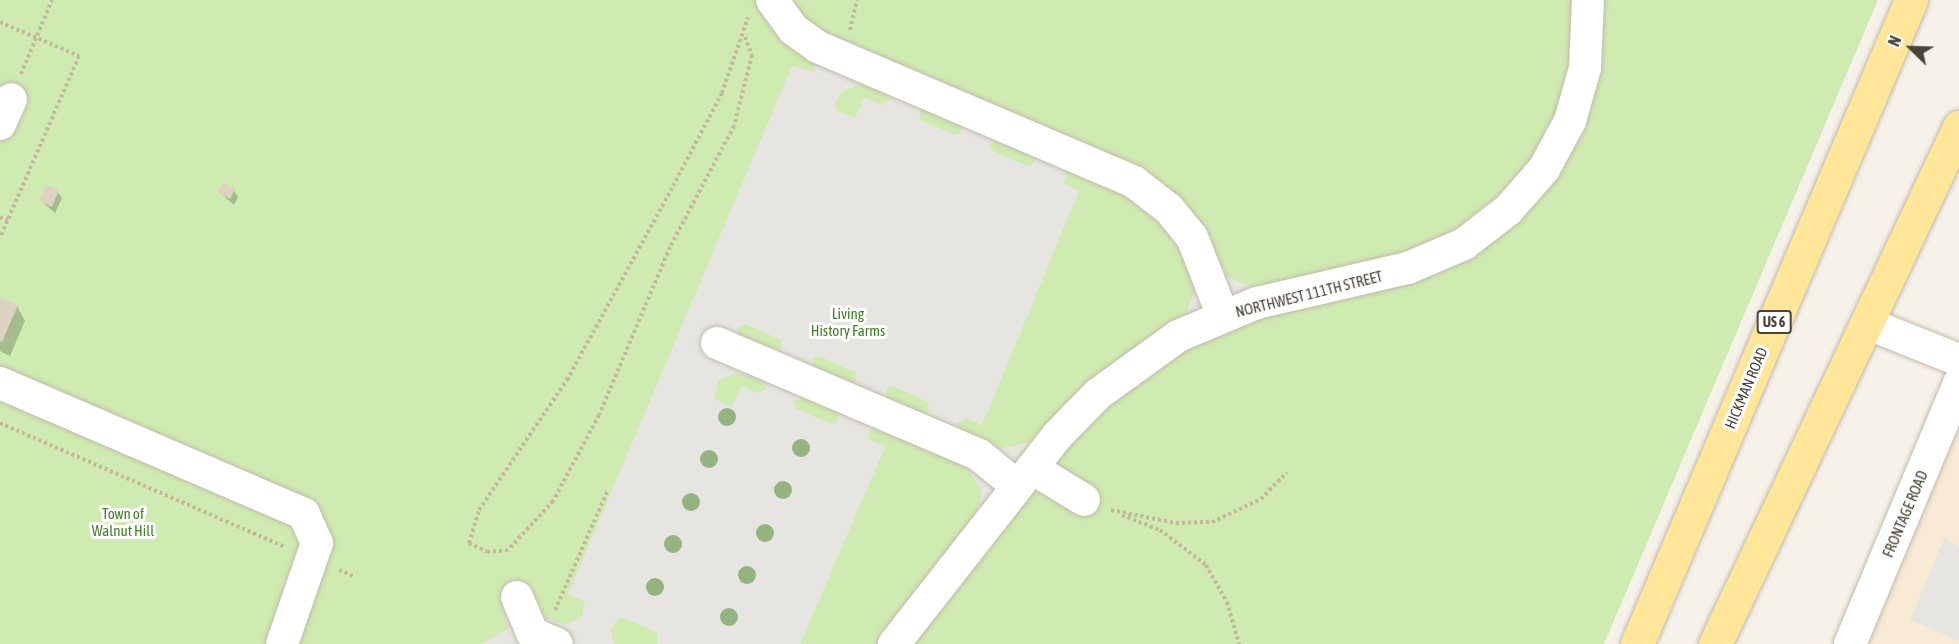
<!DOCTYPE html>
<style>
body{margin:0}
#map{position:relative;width:1959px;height:644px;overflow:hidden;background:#f6f2ea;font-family:"Asap Condensed",sans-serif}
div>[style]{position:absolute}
.commercial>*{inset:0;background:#f8ead5}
.green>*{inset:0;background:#cfebb1}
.parking>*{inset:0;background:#e7e5e1}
.shadow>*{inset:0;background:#0003}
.building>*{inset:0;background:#dbd2c1}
.path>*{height:4px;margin-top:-2px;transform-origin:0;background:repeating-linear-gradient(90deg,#c4b89c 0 3px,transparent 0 6px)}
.roads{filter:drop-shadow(0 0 2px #c2bbab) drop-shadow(0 0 2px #c2bbab)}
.minor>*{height:32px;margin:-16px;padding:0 16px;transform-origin:16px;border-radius:16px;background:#fff}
.major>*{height:33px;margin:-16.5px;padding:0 16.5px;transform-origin:16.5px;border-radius:16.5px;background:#ffe699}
.trees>*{width:18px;height:18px;margin:-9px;border-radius:50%;background:#94b37e}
span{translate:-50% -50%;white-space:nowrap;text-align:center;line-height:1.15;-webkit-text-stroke:6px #fff;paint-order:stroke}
.shield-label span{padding:2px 4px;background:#fff;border:2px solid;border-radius:4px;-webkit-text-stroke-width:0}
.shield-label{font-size:14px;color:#4a4337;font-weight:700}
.street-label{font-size:15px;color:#4a4337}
.park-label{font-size:15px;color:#448026}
.north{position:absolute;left:1881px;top:18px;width:60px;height:60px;-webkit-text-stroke:4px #fff;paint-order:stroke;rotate:293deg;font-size:16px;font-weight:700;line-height:24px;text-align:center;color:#4a4337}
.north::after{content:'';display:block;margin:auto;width:21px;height:27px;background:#4a4337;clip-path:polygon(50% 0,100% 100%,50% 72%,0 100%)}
</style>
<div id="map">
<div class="commercial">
<i style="clip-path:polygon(1959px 429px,1959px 644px,1868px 644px)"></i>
</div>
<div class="green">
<i style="clip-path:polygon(0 0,1878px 0,1604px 644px,0 644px)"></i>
</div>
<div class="parking">
<i style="clip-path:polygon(evenodd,830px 34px,1142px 168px,1195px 215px,1229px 278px,1254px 288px,1186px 314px,1196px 286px,1171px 235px,1127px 195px,1066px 172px,1064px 183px,1079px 191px,982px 425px,965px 418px,958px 423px,960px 430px,1003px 448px,1030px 442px,977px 512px,982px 492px,968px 468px,872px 427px,868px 439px,885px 447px,800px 644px,657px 644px,657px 632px,620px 617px,611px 629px,614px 644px,481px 644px,508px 629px,502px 603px,532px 591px,546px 618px,566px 625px,582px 616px,585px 602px,568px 594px,792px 66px,813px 72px,830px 34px,859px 84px,888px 93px,889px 101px,881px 105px,864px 97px,855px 118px,837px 111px,835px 103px,842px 92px,859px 84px,830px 34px,922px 108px,961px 124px,961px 132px,955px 135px,919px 120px,922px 108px,830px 34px,997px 139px,1035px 157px,1035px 162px,1028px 166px,992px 151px,990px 145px,997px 139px,830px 34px,745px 324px,781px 340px,781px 350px,739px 336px,738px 328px,745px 324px,830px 34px,819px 356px,855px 372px,856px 380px,850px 383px,814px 368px,813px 358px,819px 356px,830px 34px,736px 373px,763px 381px,766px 389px,758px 393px,741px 386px,732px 407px,714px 399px,719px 380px,736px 373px,830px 34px,892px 386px,928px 402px,929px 411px,923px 414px,887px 399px,886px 389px,892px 386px,830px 34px,801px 397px,837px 412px,838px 421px,832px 424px,796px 409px,794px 401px,801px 397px)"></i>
<i style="clip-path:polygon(1944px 539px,1959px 546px,1959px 641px,1910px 620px)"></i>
</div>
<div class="shadow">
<i style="clip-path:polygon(234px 190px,238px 197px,234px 205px,219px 192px)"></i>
<i style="clip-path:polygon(57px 191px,62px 198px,55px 213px,41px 201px)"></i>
<i style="clip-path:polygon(0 299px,17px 306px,25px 321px,10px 356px,0 351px)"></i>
</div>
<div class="building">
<i style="clip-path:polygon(223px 182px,235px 189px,230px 199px,217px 192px)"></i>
<i style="clip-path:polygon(46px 185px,59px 190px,52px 207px,39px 201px)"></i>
<i style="clip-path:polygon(0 297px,18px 305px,2px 342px,0 341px)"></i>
</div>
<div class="path">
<i style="left:0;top:22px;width:86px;rotate:23.3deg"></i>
<i style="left:79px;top:56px;width:198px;rotate:113.5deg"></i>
<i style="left:850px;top:30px;width:31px;rotate:-77deg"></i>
<i style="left:745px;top:37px;width:19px;rotate:69deg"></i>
<i style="left:752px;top:55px;width:73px;rotate:104.2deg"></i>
<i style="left:734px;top:126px;width:137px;rotate:117.9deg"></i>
<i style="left:670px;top:247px;width:182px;rotate:112.9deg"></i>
<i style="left:599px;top:415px;width:98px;rotate:118.1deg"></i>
<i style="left:553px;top:501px;width:67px;rotate:132.6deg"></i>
<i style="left:508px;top:550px;width:20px;rotate:174deg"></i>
<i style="left:488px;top:552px;width:21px;rotate:-155deg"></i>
<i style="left:469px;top:543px;width:34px;rotate:-73deg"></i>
<i style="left:479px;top:510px;width:157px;rotate:-55.9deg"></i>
<i style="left:567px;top:380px;width:221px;rotate:-61.3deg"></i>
<i style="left:673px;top:186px;width:105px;rotate:-62.2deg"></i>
<i style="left:722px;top:93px;width:80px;rotate:-71.1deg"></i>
<i style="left:21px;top:74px;width:80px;rotate:-67.3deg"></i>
<i style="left:0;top:217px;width:9px;rotate:21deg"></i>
<i style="left:0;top:423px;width:311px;rotate:23.5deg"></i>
<i style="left:1111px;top:510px;width:66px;rotate:11.3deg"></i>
<i style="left:1176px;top:523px;width:36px;rotate:-2deg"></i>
<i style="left:1212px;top:522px;width:54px;rotate:-25.1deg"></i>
<i style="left:1261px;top:499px;width:37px;rotate:-46deg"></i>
<i style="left:1122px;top:515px;width:41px;rotate:21.5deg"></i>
<i style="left:1160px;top:530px;width:58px;rotate:37.3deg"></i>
<i style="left:1206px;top:565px;width:43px;rotate:60.4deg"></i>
<i style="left:1227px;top:602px;width:44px;rotate:74.1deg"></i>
<i style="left:339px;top:570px;width:15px;rotate:23deg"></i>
<i style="left:555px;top:610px;width:131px;rotate:-66.2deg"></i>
</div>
<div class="roads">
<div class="minor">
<i style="left:772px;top:0;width:36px;rotate:54deg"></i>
<i style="left:793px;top:29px;width:31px;rotate:36deg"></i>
<i style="left:818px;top:47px;width:344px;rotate:23.1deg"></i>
<i style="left:1134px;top:182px;width:44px;rotate:37.6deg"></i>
<i style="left:1169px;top:209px;width:36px;rotate:51deg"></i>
<i style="left:1192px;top:237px;width:85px;rotate:68.6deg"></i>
<i style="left:0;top:124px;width:27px;rotate:-66deg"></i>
<i style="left:1869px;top:324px;width:97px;rotate:21.8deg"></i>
<i style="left:717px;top:343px;width:285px;rotate:23.1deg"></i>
<i style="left:979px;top:455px;width:49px;rotate:39.2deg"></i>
<i style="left:0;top:383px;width:331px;rotate:23.3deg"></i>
<i style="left:304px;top:514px;width:32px;rotate:66deg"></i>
<i style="left:317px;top:543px;width:107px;rotate:109.1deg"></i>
<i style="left:1032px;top:468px;width:61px;rotate:31.6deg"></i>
<i style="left:517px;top:597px;width:39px;rotate:67deg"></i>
<i style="left:532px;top:633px;width:27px;rotate:24deg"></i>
<i style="left:894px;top:644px;width:264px;rotate:-51.9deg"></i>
<i style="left:1057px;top:436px;width:59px;rotate:-45.7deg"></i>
<i style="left:1098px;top:394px;width:99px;rotate:-35.9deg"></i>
<i style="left:1178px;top:336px;width:86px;rotate:-22.7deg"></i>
<i style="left:1257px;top:303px;width:155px;rotate:-13.1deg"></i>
<i style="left:1408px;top:268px;width:61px;rotate:-23.2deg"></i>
<i style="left:1464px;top:244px;width:56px;rotate:-37.7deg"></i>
<i style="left:1508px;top:210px;width:55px;rotate:-48.7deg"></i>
<i style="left:1544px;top:169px;width:55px;rotate:-61.6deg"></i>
<i style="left:1570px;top:121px;width:55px;rotate:-74.2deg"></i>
<i style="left:1585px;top:68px;width:68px;rotate:-87.5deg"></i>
<i style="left:1850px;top:644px;width:283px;rotate:-67.3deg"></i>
</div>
<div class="major">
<i style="left:1637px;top:644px;width:700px;rotate:-66.95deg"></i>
<i style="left:1715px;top:644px;width:572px;rotate:-64.73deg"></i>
</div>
</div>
<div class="trees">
<i style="left:727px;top:417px"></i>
<i style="left:801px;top:448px"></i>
<i style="left:709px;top:459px"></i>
<i style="left:783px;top:490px"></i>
<i style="left:691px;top:502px"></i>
<i style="left:765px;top:533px"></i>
<i style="left:673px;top:544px"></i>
<i style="left:747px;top:575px"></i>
<i style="left:655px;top:587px"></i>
<i style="left:729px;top:617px"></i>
</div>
<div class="shield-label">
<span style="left:1774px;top:322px">US 6</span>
</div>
<div class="street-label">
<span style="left:1309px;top:294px;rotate:-14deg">NORTHWEST 111TH STREET</span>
<span style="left:1746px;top:388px;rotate:-67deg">HICKMAN ROAD</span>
<span style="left:1905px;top:514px;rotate:-67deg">FRONTAGE ROAD</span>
</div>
<div class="park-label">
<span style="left:848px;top:322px">Living<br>History Farms</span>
<span style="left:123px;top:522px">Town of<br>Walnut Hill</span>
</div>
<div class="north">N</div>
</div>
